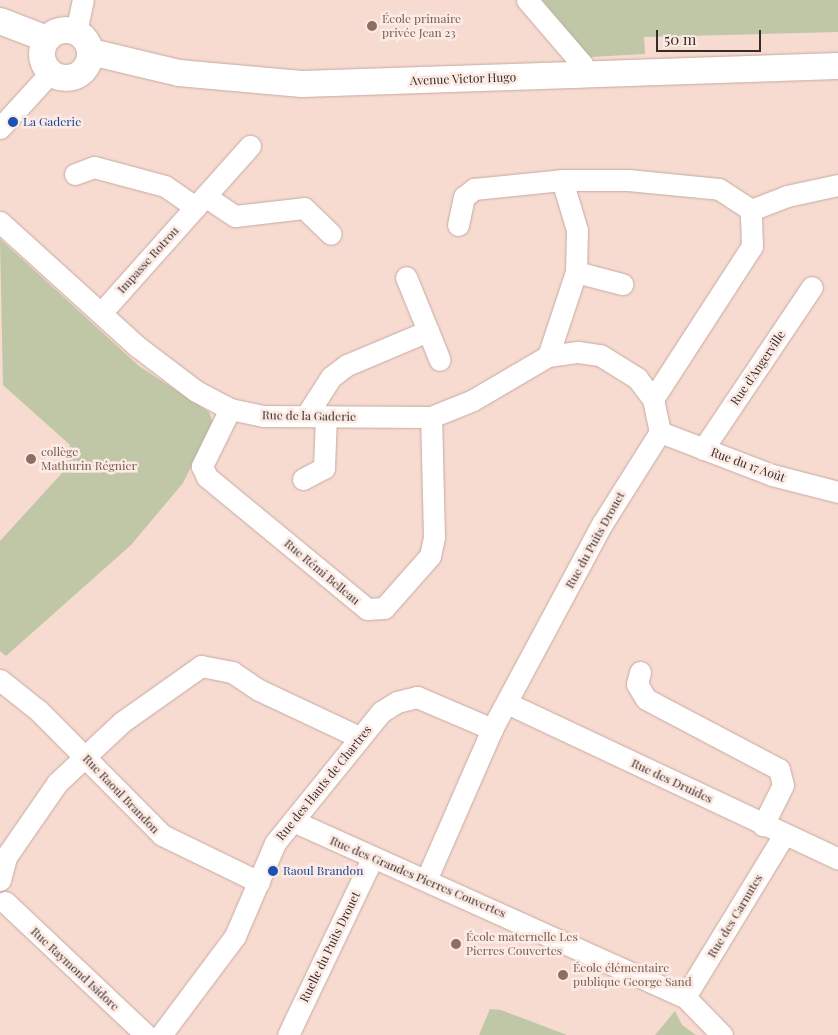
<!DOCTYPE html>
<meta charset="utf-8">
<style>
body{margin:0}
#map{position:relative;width:838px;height:1035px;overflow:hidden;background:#f7dad0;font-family:"Playfair Display",serif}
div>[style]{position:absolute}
.green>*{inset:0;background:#bfc7a6}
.roads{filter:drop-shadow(0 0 1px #c5aaa0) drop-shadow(0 0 1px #c5aaa0)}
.minor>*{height:21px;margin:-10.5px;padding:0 10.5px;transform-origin:10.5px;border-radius:10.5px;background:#fff}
.major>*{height:26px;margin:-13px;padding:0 13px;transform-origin:13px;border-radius:13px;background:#fff}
.major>.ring{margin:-13px;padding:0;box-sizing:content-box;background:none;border:26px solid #fff;border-radius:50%}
.dots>*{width:14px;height:14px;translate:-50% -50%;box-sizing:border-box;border:2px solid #fceae4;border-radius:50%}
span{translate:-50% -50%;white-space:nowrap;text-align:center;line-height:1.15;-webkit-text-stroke:5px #fceae4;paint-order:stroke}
.education-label{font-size:12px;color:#785e54}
.left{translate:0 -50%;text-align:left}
.street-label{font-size:12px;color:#362b27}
.transit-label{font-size:12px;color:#164399}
.scale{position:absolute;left:656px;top:30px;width:105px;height:22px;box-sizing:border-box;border:2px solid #362b27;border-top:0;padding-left:6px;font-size:15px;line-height:18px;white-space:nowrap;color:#362b27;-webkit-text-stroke:4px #fceae4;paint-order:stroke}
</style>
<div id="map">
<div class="green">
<i style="clip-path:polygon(542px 0,838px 0,838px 32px,644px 37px,645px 54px,590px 57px)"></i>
<i style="clip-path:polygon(0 239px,139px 366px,209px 412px,213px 423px,183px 483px,131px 545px,6px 656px,0 651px,0 541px,62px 473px,58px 470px,70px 445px,3px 385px)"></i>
<i style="clip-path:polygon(490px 1009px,501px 1010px,567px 1035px,479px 1035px)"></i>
<i style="clip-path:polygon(675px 1011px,682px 1025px,696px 1035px,655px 1035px)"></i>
</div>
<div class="roads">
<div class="minor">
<i style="left:527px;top:0;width:84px;rotate:49.3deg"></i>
<i style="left:582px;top:64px;width:11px;rotate:85deg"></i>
<i style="left:76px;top:32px;width:33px;rotate:-78deg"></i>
<i style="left:0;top:128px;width:76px;rotate:-47.7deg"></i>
<i style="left:75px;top:174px;width:20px;rotate:-20deg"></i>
<i style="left:94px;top:167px;width:73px;rotate:15deg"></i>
<i style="left:165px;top:186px;width:37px;rotate:35deg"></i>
<i style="left:205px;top:196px;width:36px;rotate:34deg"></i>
<i style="left:235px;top:216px;width:69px;rotate:-6.6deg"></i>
<i style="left:304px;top:208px;width:37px;rotate:44deg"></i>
<i style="left:0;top:222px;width:186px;rotate:42.2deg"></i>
<i style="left:138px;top:347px;width:73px;rotate:37.2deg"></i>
<i style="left:196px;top:391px;width:38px;rotate:28deg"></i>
<i style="left:230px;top:409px;width:34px;rotate:12deg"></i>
<i style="left:263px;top:416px;width:168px;rotate:0.3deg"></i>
<i style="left:431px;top:417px;width:45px;rotate:-22deg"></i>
<i style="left:473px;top:400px;width:87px;rotate:-30.4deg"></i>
<i style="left:548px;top:356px;width:30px;rotate:-8deg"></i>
<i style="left:578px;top:352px;width:22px;rotate:8deg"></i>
<i style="left:600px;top:355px;width:44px;rotate:31.9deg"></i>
<i style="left:637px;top:378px;width:26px;rotate:53deg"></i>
<i style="left:458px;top:225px;width:29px;rotate:-78deg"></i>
<i style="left:464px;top:197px;width:13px;rotate:-39deg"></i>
<i style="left:474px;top:189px;width:88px;rotate:-5.8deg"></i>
<i style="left:562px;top:180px;width:66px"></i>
<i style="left:628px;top:180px;width:91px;rotate:5.6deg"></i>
<i style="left:719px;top:189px;width:38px;rotate:33deg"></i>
<i style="left:751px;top:210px;width:39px;rotate:-21deg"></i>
<i style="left:787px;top:196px;width:52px;rotate:-12.2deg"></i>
<i style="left:576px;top:272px;width:48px;rotate:14.6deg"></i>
<i style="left:101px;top:313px;width:224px;rotate:-48.3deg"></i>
<i style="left:428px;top:331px;width:31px;rotate:68deg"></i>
<i style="left:548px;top:356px;width:89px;rotate:-71.6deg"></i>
<i style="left:576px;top:272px;width:42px;rotate:-88.6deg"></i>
<i style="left:577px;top:230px;width:52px;rotate:-106.7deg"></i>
<i style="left:230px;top:409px;width:64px;rotate:116.2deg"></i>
<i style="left:202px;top:466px;width:12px;rotate:66deg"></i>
<i style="left:207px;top:477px;width:207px;rotate:39.5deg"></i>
<i style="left:367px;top:609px;width:17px;rotate:-3deg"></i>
<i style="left:384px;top:608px;width:69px;rotate:-48.5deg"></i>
<i style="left:430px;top:556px;width:19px;rotate:-78deg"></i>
<i style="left:434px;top:537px;width:120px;rotate:-91.4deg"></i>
<i style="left:306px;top:416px;width:46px;rotate:-57.3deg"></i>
<i style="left:331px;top:377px;width:20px;rotate:-37deg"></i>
<i style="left:347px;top:365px;width:88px;rotate:-22.8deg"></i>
<i style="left:428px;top:331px;width:58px;rotate:-112.2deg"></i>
<i style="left:660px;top:432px;width:120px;rotate:21deg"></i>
<i style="left:772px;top:475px;width:68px;rotate:14.4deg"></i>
<i style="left:703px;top:449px;width:195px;rotate:-56.1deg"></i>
<i style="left:303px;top:479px;width:24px;rotate:-28deg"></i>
<i style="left:324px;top:468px;width:52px;rotate:-87.8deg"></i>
<i style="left:640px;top:672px;width:12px;rotate:104deg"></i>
<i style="left:637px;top:684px;width:17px;rotate:59deg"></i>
<i style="left:646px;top:699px;width:150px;rotate:27.8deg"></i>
<i style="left:779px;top:769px;width:16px;rotate:76deg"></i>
<i style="left:783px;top:785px;width:45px;rotate:116.6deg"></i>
<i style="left:0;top:680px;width:50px;rotate:38.5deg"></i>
<i style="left:39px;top:711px;width:175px;rotate:45.2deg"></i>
<i style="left:162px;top:835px;width:108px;rotate:25.9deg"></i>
<i style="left:507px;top:703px;width:366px;rotate:25.2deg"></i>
<i style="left:293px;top:821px;width:430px;rotate:24.2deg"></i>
<i style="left:685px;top:997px;width:53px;rotate:45.8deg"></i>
<i style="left:427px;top:878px;width:163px;rotate:-66.4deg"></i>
<i style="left:492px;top:729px;width:233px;rotate:-61.8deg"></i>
<i style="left:602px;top:524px;width:109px;rotate:-57.8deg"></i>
<i style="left:660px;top:432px;width:34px;rotate:-102deg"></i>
<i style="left:653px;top:399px;width:182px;rotate:-57.1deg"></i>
<i style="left:752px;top:246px;width:36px;rotate:-92deg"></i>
<i style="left:0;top:880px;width:24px;rotate:-75deg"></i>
<i style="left:6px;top:857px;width:90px;rotate:-55.4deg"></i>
<i style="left:57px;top:783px;width:89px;rotate:-43.2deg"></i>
<i style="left:122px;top:722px;width:97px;rotate:-35.3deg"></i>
<i style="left:201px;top:666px;width:32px;rotate:11deg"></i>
<i style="left:232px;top:672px;width:32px;rotate:34deg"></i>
<i style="left:259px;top:690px;width:110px;rotate:25.2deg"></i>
<i style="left:5px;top:902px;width:194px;rotate:43.3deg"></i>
<i style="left:685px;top:997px;width:190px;rotate:-58.6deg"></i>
<i style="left:161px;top:1035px;width:124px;rotate:-53.2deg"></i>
<i style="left:235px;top:936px;width:101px;rotate:-66.7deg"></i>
<i style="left:275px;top:843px;width:169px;rotate:-51deg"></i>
<i style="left:381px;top:712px;width:19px;rotate:-32deg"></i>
<i style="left:397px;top:702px;width:21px;rotate:-14deg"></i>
<i style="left:417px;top:697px;width:82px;rotate:23.1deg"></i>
<i style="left:288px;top:1035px;width:195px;rotate:-64.5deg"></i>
</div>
<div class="major">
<i style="left:0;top:21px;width:50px;rotate:21deg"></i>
<i class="ring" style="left:42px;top:30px;width:22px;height:22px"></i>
<i style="left:91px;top:52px;width:90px;rotate:13.4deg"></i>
<i style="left:179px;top:73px;width:123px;rotate:5.1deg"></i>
<i style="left:302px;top:84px;width:536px;rotate:-1.92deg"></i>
</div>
</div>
<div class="dots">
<i style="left:372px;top:26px;background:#8d6e63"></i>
<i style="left:13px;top:122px;background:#1a4fb4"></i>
<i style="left:31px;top:459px;background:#8d6e63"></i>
<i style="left:273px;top:871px;background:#1a4fb4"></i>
<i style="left:456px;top:944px;background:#8d6e63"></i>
<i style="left:563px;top:975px;background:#8d6e63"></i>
</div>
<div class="education-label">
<span class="left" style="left:382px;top:26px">École primaire<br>privée Jean 23</span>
<span class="left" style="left:41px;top:459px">collège<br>Mathurin Régnier</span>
<span class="left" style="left:466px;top:944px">École maternelle Les<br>Pierres Couvertes</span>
<span class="left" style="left:573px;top:975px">École élémentaire<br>publique George Sand</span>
</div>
<div class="street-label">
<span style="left:463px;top:79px;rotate:-2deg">Avenue Victor Hugo</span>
<span style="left:148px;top:260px;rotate:-48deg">Impasse Rotrou</span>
<span style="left:758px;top:368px;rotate:-56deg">Rue d'Angerville</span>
<span style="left:309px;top:416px;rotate:1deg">Rue de la Gaderie</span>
<span style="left:748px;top:465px;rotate:20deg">Rue du 17 Août</span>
<span style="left:595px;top:540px;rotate:-61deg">Rue du Puits Drouet</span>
<span style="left:322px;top:572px;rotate:40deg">Rue Rémi Belleau</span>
<span style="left:672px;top:781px;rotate:25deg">Rue des Druides</span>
<span style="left:324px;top:783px;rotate:-51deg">Rue des Hauts de Chartres</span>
<span style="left:121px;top:794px;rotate:46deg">Rue Raoul Brandon</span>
<span style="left:418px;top:877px;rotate:23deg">Rue des Grandes Pierres Couvertes</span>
<span style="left:735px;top:916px;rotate:-59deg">Rue des Carnutes</span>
<span style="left:330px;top:947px;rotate:-64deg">Ruelle du Puits Drouet</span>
<span style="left:75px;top:969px;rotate:43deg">Rue Raymond Isidore</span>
</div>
<div class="transit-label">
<span class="left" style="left:23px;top:122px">La Gaderie</span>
<span class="left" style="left:283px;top:871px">Raoul Brandon</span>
</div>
<div class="scale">50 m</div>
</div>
